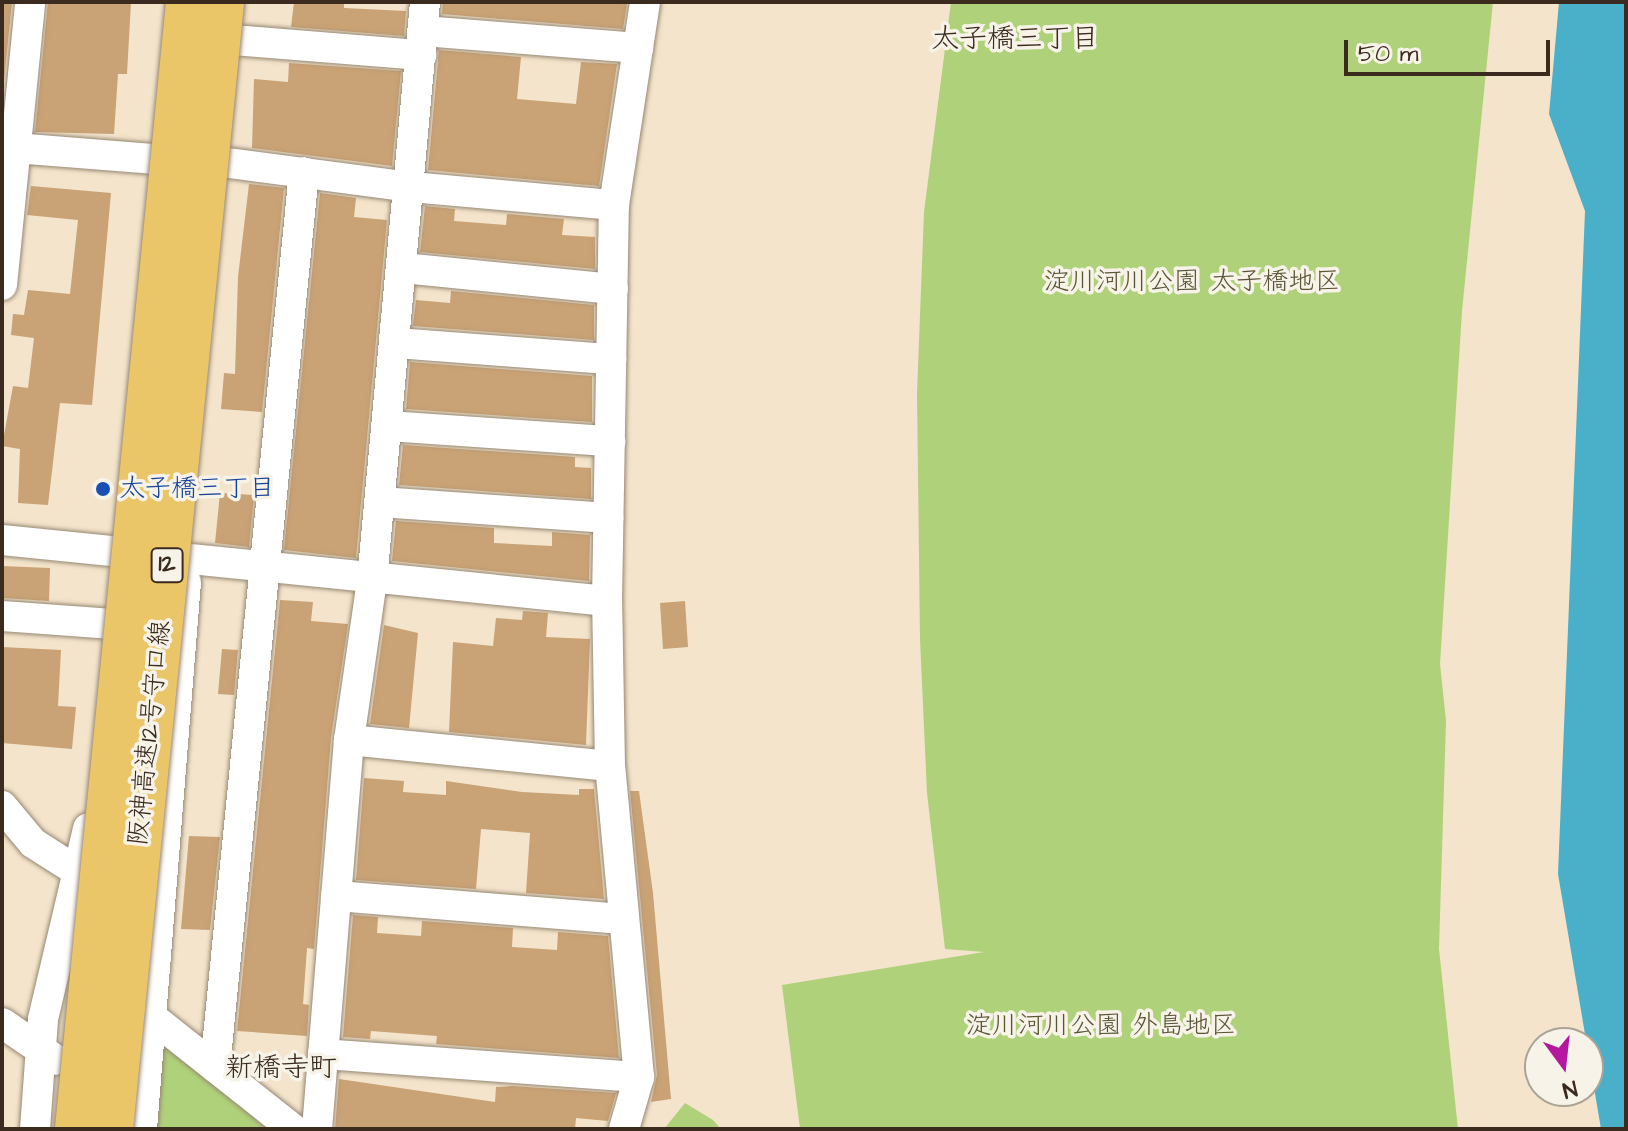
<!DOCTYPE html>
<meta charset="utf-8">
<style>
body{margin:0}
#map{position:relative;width:1628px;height:1131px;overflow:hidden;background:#f3e4cb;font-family:"Architects Daughter","Klee One",sans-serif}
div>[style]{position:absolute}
.green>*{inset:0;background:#afd17a}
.water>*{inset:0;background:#4ab0c9}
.building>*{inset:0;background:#c9a275}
.roads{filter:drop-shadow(0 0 2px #978774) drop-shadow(0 0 2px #978774)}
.street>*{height:30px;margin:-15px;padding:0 15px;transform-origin:15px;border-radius:15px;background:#fff}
.bridges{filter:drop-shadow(0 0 2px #978774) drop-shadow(0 0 2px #978774)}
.highway-bridge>*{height:44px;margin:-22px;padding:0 22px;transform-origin:22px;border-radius:22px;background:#ebc669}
.dots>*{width:22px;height:22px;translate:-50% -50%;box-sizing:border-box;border:4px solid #f7f3e8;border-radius:50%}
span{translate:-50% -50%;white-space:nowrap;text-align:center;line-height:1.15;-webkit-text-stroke:7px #f7f3e8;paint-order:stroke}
.shield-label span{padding:2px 6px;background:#f7f3e8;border:2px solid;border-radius:6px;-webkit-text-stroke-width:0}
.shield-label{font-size:24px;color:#3b2a1e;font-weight:700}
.park-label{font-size:26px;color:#585435}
.transit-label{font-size:26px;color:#164399}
.left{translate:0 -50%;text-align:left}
.street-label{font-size:26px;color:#3b2a1e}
.neighbourhood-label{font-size:28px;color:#3b2a1e}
.frame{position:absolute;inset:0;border:4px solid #3b2a1e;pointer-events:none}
.north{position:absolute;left:1524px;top:1027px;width:80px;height:80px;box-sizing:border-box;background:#f7f3e8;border:2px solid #aca397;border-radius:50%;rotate:165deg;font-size:22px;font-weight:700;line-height:32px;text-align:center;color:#3b2a1e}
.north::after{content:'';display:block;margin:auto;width:28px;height:36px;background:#b5179e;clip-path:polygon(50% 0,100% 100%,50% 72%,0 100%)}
.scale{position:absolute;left:1344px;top:40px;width:206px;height:36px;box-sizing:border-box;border:4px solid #3b2a1e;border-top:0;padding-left:10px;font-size:24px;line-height:28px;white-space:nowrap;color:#3b2a1e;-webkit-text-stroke:6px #f7f3e8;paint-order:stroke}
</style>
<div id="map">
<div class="green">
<i style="clip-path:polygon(951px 2px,1493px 2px,1462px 311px,1440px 664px,1446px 721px,1439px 949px,1458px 1129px,800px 1129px,782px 985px,984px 952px,945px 949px,927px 793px,920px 639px,917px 393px,924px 212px)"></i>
<i style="clip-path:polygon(161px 1038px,267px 1129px,156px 1129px)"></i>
<i style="clip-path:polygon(685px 1103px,713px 1120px,721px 1129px,664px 1129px)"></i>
</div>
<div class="water">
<i style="clip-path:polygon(1559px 2px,1626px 2px,1626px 1129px,1601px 1129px,1558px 874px,1585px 211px,1549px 114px)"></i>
</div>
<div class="building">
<i style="clip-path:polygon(2px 2px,12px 2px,3px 90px,2px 90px)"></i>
<i style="clip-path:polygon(48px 2px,131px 2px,127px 74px,118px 74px,114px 134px,35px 132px)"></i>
<i style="clip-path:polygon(294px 2px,344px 2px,344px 8px,406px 11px,404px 36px,291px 27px)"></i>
<i style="clip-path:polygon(443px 2px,616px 2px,627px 3px,623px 29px,442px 14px)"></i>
<i style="clip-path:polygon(439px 50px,521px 57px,517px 99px,576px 104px,581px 62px,617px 64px,599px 186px,428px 170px)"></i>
<i style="clip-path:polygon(289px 63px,401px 71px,392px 166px,252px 148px,254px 79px,288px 82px)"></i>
<i style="clip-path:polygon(249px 184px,284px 188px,262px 412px,221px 409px,224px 373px,235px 374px,238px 277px)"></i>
<i style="clip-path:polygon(31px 186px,111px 193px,92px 405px,60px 403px,48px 505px,18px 503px,20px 449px,2px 446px,13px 386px,28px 388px,34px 338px,11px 335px,13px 314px,24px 315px,28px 290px,70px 294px,78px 220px,27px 215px)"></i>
<i style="clip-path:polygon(320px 193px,356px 198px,354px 217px,387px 220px,356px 558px,284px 550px)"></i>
<i style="clip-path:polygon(425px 206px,455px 209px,454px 221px,506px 225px,507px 214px,564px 219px,562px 235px,595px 237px,595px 269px,420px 252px)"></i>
<i style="clip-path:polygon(451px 291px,594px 305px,594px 340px,413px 326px,416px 300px,450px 303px)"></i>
<i style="clip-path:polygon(410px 362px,592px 376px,592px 422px,406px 409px)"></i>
<i style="clip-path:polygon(403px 445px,575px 457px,575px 467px,591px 468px,591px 499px,399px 485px)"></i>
<i style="clip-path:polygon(220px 493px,254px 495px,249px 547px,215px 543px)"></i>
<i style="clip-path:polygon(396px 521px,494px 528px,494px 543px,552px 546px,552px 532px,590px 535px,589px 581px,392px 561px)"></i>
<i style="clip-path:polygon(2px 566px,50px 568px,49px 601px,2px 598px)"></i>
<i style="clip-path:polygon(280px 600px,313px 602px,311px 621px,348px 624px,331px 738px,314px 949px,307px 948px,303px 1004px,309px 1005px,307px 1036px,237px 1031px)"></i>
<i style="clip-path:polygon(685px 601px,688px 647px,663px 649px,660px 603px)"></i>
<i style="clip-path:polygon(523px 611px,548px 613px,546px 637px,590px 639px,586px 745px,449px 732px,453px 642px,493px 646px,496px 618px,522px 620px)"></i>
<i style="clip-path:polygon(384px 625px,418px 633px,409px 728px,370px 724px)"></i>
<i style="clip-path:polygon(2px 647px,61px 650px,58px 706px,76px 707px,72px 749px,2px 743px)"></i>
<i style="clip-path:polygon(222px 649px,238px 650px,234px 695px,218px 694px)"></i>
<i style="clip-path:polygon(364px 778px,404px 781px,403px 792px,446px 795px,446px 781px,522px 792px,579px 795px,579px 789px,594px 789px,604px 899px,526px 893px,530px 833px,481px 829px,476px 889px,356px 880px)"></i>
<i style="clip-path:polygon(630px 791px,639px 791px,653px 893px,671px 1099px,651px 1102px,657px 1075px)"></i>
<i style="clip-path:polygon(189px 836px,220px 837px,210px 930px,181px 929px)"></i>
<i style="clip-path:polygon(353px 915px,378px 917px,377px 933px,421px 936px,422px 921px,513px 928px,512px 947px,557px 950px,558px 932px,608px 936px,619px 1058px,436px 1044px,437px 1036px,371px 1031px,370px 1039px,343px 1037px)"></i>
<i style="clip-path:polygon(339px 1079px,495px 1102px,496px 1087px,512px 1086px,616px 1093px,608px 1121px,576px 1118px,575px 1129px,335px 1129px)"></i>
</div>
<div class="roads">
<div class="street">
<i style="left:423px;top:31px;width:216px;rotate:4.5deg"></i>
<i style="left:233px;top:40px;width:189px;rotate:4.6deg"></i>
<i style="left:2px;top:147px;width:151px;rotate:4.5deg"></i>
<i style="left:153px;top:159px;width:38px;rotate:15deg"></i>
<i style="left:221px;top:162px;width:192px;rotate:7.5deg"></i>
<i style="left:411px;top:187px;width:204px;rotate:5.1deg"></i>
<i style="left:403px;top:268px;width:211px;rotate:5.7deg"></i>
<i style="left:2px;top:285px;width:284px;rotate:-84.3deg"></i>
<i style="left:396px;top:343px;width:216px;rotate:4.3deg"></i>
<i style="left:388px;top:426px;width:223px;rotate:3.9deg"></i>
<i style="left:380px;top:502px;width:229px;rotate:4deg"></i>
<i style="left:2px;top:540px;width:608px;rotate:5.76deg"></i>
<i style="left:2px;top:616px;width:111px;rotate:4.1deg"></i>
<i style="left:349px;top:740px;width:262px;rotate:5.7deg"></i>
<i style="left:2px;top:806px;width:48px;rotate:50deg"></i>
<i style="left:33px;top:843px;width:56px;rotate:32.6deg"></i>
<i style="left:336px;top:896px;width:288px;rotate:4.6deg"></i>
<i style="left:153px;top:1018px;width:179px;rotate:38.4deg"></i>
<i style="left:2px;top:1023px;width:65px;rotate:34.4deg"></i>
<i style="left:323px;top:1054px;width:317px;rotate:4.2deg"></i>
<i style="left:215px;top:1067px;width:899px;rotate:-84.32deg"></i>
<i style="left:35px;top:1129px;width:110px;rotate:-85.8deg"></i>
<i style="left:43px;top:1019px;width:196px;rotate:-76.7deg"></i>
<i style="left:142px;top:1129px;width:549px;rotate:-85.4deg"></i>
<i style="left:317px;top:1129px;width:390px;rotate:-85.3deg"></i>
<i style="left:349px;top:740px;width:161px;rotate:-81.8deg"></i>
<i style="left:372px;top:581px;width:581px;rotate:-84.77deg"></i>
<i style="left:624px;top:1129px;width:54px;rotate:-73.9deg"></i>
<i style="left:639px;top:1077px;width:312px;rotate:-95.3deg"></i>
<i style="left:610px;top:766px;width:165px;rotate:-91deg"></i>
<i style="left:607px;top:601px;width:396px;rotate:-89deg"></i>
<i style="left:614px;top:205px;width:205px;rotate:-81.3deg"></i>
</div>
</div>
<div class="bridges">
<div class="highway-bridge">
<i style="left:77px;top:1129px;width:1132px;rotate:-84.37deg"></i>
<i style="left:111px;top:1129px;width:1132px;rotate:-84.37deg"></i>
</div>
</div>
<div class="dots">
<i style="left:103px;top:489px;background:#1a4fb4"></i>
</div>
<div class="shield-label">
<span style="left:167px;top:565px">12</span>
</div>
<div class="park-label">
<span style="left:1192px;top:282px">淀川河川公園 太子橋地区</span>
<span style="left:1101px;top:1026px">淀川河川公園 外島地区</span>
</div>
<div class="transit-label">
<span class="left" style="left:119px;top:489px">太子橋三丁目</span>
</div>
<div class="street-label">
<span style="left:150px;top:733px;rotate:-84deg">阪神高速12号守口線</span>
</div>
<div class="neighbourhood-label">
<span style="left:1015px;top:39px">太子橋三丁目</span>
<span style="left:281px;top:1068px">新橋寺町</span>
</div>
<div class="frame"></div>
<div class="north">N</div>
<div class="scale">50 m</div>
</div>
